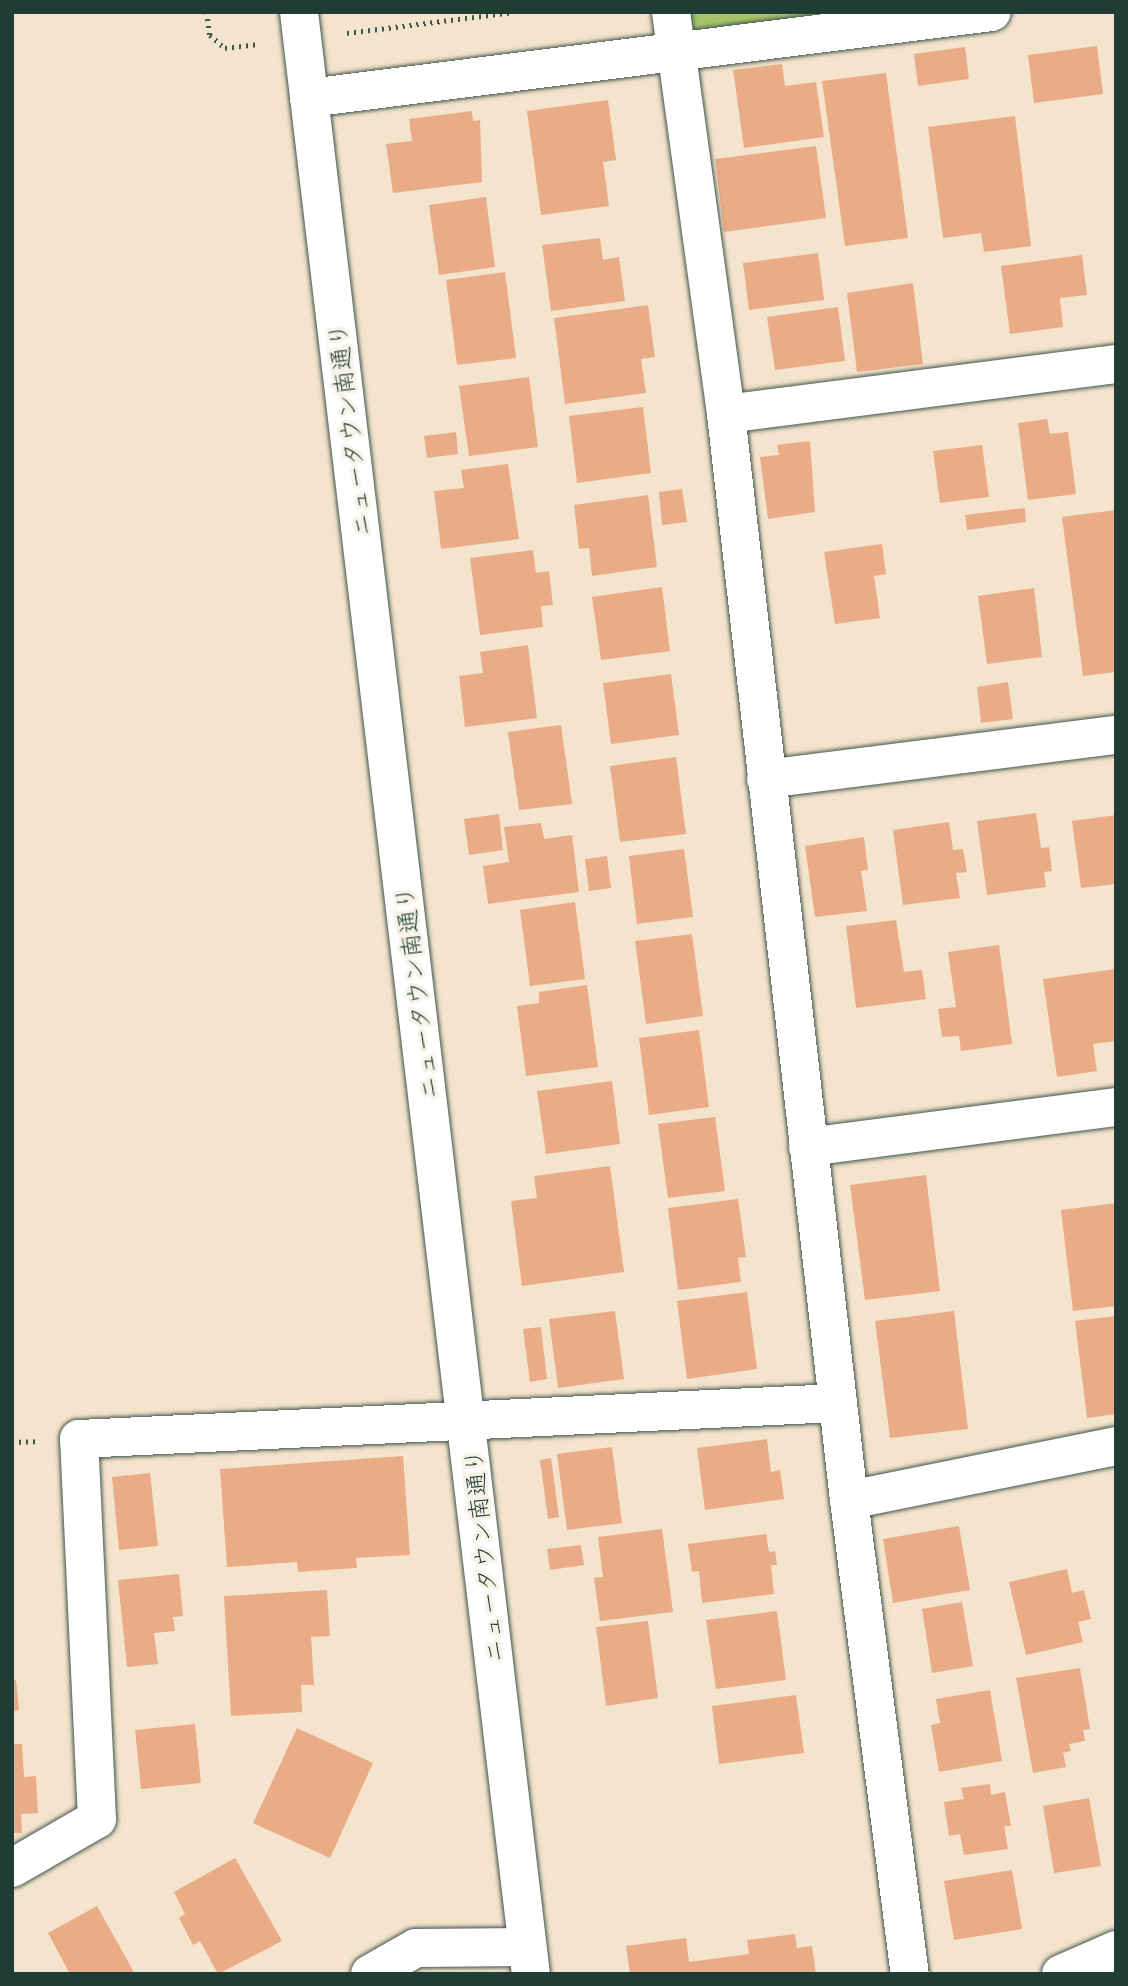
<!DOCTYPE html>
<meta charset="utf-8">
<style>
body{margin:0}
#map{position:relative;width:1128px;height:1986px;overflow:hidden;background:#f5e4cd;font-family:"Playpen Sans","Klee One",sans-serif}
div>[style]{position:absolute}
.green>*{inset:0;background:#a7c36a}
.building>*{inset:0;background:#e9ac87}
.path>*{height:4.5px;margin-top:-2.25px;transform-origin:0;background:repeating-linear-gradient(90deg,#3f564b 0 2px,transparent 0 7px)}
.roads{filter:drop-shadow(0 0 2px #3f564b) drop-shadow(0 0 2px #3f564b)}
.street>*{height:38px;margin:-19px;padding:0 19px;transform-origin:19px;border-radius:19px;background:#fff}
.secondary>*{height:38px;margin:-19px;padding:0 19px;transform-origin:19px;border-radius:19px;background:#fff}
span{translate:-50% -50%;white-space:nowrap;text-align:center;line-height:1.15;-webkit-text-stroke:7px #f7f3e8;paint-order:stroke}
.street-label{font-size:24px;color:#1f3d34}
.frame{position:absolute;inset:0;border:14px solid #1f3d34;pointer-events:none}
</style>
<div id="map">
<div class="green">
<i style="clip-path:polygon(687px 12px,894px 12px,690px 34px)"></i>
</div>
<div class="building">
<i style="clip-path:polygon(1097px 46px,1103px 94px,1034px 103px,1028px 55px)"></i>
<i style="clip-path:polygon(965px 47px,969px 79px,918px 86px,914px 54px)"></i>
<i style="clip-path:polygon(782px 64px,785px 86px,816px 82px,824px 137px,744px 148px,733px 70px)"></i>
<i style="clip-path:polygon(886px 73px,908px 238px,845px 246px,822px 81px)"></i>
<i style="clip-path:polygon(608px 100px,616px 160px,603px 162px,609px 206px,541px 215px,527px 111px)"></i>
<i style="clip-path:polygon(472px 111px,473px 121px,480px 120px,482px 182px,393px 193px,386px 144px,412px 141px,409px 119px)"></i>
<i style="clip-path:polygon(1015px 116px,1031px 246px,984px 252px,981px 233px,943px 238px,928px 127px)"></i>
<i style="clip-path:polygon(816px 146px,826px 218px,724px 232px,715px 159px)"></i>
<i style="clip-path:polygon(486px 197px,495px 267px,439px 275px,429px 205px)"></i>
<i style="clip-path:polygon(600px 238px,603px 260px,619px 257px,625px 301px,551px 311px,542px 245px)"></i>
<i style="clip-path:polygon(818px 253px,824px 300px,749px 310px,743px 263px)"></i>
<i style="clip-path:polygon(1082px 255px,1087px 295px,1060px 298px,1063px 327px,1010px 334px,1001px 266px)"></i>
<i style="clip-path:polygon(505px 272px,516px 358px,457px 365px,446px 280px)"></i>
<i style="clip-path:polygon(913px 283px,923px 364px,857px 372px,847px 293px)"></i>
<i style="clip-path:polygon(648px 305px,655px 357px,641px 359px,646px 393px,565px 404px,554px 318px)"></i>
<i style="clip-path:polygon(838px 307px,845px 361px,775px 370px,767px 317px)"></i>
<i style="clip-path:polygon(529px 377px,538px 447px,469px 456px,459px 386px)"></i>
<i style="clip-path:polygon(643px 407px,651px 473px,577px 483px,569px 416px)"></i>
<i style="clip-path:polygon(1047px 419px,1050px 434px,1068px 432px,1076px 494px,1028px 500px,1018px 423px)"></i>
<i style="clip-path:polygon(456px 432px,458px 454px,427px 458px,424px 436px)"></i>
<i style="clip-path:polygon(810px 441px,815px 512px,768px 519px,760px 457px,779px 455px,777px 445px)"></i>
<i style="clip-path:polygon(982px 445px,989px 497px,940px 503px,933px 451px)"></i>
<i style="clip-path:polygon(508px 464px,519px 539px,441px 549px,434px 491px,464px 488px,461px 470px)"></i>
<i style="clip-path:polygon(682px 489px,687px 522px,662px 525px,659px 492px)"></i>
<i style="clip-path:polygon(648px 495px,657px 567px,592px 576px,589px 548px,579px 549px,574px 505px)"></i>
<i style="clip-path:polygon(1025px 508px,1026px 522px,967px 530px,965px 515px)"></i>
<i style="clip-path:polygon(1116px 510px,1116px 672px,1083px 676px,1062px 517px)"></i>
<i style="clip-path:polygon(882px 544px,886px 574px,874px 576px,880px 618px,835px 624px,824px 552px)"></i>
<i style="clip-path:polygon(533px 550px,536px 573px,549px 571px,553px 605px,541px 606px,543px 627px,480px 635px,470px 558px)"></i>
<i style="clip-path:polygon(662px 587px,670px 651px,601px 660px,592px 597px)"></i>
<i style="clip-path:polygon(1034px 588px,1042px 657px,987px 664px,978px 596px)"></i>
<i style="clip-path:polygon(528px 645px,537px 718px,465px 727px,459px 676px,483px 673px,480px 652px)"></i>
<i style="clip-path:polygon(671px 674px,679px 735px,611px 744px,603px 683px)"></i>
<i style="clip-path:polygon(1008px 682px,1013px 719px,981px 723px,977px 687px)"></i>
<i style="clip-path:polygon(561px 725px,572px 804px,519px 810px,508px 732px)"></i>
<i style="clip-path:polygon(676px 757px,686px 834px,620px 842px,610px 766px)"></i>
<i style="clip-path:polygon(1036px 813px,1041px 848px,1049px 847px,1052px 871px,1044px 872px,1046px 887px,987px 895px,977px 821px)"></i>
<i style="clip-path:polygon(499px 814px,503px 850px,469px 855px,464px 819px)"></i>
<i style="clip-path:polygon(1116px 815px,1116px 884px,1081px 888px,1072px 821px)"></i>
<i style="clip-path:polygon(949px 822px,953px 850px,963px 849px,967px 872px,956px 873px,960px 898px,903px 905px,893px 830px)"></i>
<i style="clip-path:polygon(541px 823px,544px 839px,572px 835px,579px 892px,488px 904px,483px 866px,509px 862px,504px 827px)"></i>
<i style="clip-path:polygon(864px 837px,868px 870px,861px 871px,867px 911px,815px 917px,805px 846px)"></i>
<i style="clip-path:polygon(684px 849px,693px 917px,637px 924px,629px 856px)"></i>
<i style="clip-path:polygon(607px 856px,611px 888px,589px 891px,585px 859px)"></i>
<i style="clip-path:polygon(575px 902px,585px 979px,530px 986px,520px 910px)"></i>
<i style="clip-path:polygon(896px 920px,904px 972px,922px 970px,926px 999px,856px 1008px,846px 926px)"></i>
<i style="clip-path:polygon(692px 934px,703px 1016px,646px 1024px,635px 941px)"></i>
<i style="clip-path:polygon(999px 945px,1012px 1044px,961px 1051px,959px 1036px,942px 1037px,938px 1009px,956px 1007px,948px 952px)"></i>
<i style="clip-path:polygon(1116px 969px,1116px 1041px,1093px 1044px,1097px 1071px,1057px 1077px,1043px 979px)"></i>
<i style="clip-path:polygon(587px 985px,598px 1067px,526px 1076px,517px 1006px,539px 1003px,539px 992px)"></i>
<i style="clip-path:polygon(699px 1030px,709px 1107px,649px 1115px,639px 1038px)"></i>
<i style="clip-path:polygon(612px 1081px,620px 1144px,546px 1154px,537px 1091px)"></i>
<i style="clip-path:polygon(715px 1117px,725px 1191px,668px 1198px,658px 1124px)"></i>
<i style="clip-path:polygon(610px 1166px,624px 1272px,522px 1286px,511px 1201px,537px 1198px,534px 1176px)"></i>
<i style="clip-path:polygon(926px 1175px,940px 1291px,865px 1300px,850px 1185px)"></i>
<i style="clip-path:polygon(738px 1199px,746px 1257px,738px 1258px,741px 1282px,678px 1290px,668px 1208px)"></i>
<i style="clip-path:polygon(1116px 1203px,1116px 1306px,1073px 1311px,1061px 1210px)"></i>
<i style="clip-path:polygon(747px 1292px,757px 1369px,687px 1379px,677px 1301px)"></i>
<i style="clip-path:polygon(615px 1311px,624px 1379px,558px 1388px,549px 1319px)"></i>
<i style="clip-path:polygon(954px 1311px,968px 1429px,890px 1438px,875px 1321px)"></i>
<i style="clip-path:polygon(1116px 1316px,1116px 1414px,1087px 1418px,1075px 1321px)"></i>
<i style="clip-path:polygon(541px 1327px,547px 1379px,530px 1382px,523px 1329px)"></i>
<i style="clip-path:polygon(767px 1439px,771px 1472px,780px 1470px,784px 1499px,705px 1510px,697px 1448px)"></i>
<i style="clip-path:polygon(612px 1447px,622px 1523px,567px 1530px,557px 1454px)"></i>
<i style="clip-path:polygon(403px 1456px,410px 1555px,356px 1558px,357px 1568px,298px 1572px,297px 1562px,227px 1567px,220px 1469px)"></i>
<i style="clip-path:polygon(551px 1458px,559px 1517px,548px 1519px,540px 1460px)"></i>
<i style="clip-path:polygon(150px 1473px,158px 1546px,119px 1550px,112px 1477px)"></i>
<i style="clip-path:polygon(959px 1526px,970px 1590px,893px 1603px,883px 1539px)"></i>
<i style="clip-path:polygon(662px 1529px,673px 1612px,600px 1621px,594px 1578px,603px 1577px,598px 1537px)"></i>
<i style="clip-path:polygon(766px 1534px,769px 1552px,775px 1551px,777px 1565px,771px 1565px,774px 1594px,702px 1603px,699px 1571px,692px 1572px,688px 1544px)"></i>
<i style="clip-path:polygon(581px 1545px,584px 1565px,550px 1570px,547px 1549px)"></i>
<i style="clip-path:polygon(1067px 1569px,1072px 1593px,1084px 1590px,1091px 1619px,1078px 1622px,1083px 1642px,1026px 1655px,1009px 1582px)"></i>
<i style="clip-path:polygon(179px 1574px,183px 1616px,173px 1617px,175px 1631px,154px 1633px,158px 1664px,127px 1667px,118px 1580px)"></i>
<i style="clip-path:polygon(327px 1590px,330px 1636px,311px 1637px,314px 1685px,301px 1685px,302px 1712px,231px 1716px,224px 1596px)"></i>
<i style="clip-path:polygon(962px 1602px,973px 1666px,932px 1673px,922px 1609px)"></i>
<i style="clip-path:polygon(777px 1611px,786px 1680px,716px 1689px,706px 1620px)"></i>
<i style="clip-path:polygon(648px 1621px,658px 1698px,606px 1706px,596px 1627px)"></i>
<i style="clip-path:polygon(1080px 1668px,1090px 1729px,1083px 1730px,1085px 1741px,1069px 1744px,1071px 1751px,1063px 1753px,1066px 1767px,1033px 1773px,1016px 1678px)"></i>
<i style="clip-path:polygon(12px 1680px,16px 1680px,19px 1710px,12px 1711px)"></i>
<i style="clip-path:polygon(990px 1690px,1002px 1761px,939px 1772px,931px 1725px,940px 1723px,936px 1699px)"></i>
<i style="clip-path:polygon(796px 1695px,804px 1753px,719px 1764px,712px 1706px)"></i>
<i style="clip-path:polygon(195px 1724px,201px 1783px,141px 1789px,135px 1730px)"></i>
<i style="clip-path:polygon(297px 1728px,373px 1763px,330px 1858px,253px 1823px)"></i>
<i style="clip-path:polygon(12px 1744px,22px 1744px,24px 1777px,36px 1776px,38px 1813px,21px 1814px,22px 1833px,12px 1833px)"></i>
<i style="clip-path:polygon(990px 1784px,991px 1795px,1005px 1792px,1011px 1826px,1004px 1826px,1008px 1849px,964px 1855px,960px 1834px,949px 1836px,944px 1802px,964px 1799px,961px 1788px)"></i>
<i style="clip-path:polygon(1089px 1798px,1101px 1866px,1054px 1873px,1043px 1806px)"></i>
<i style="clip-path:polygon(235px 1858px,282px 1941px,218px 1974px,200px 1941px,193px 1945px,179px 1918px,185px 1914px,174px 1892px)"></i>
<i style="clip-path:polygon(1012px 1870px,1022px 1929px,954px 1940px,944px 1881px)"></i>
<i style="clip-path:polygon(97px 1906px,135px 1974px,70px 1974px,48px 1933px)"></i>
<i style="clip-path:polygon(795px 1934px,797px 1948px,812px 1946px,816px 1974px,630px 1974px,626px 1946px,686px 1938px,689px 1962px,749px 1954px,747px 1940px)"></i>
</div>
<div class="path">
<i style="left:207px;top:12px;width:23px;rotate:83deg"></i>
<i style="left:210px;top:35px;width:20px;rotate:41deg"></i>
<i style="left:225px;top:48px;width:33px;rotate:-7deg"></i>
<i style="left:347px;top:33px;width:168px;rotate:-7.2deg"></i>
<i style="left:12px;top:1442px;width:24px;rotate:-2deg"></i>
</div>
<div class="roads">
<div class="street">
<i style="left:671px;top:12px;width:406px;rotate:82.2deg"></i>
<i style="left:726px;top:414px;width:1093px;rotate:83.54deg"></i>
<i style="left:849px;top:1500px;width:478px;rotate:82.7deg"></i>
<i style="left:309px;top:98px;width:688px;rotate:-7.18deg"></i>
<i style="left:726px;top:414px;width:393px;rotate:-7.3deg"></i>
<i style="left:766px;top:779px;width:353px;rotate:-7.2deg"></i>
<i style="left:808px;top:1147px;width:311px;rotate:-7.4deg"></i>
<i style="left:849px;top:1500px;width:272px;rotate:-11.4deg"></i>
<i style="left:12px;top:1868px;width:98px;rotate:-30deg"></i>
<i style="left:97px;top:1819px;width:380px;rotate:-92.7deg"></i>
<i style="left:79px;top:1439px;width:760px;rotate:-2.72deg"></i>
<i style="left:1061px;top:1974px;width:60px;rotate:-23.6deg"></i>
</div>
<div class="secondary">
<i style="left:299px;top:12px;width:1976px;rotate:83.26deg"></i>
<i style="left:370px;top:1974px;width:53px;rotate:-29.5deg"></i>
<i style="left:416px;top:1948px;width:111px;rotate:-0.5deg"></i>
</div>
</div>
<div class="street-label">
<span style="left:349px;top:430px;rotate:-97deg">ニュータウン南通り</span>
<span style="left:416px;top:993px;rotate:-97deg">ニュータウン南通り</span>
<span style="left:483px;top:1556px;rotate:-96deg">ニュータウン南通り</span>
</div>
<div class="frame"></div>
</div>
